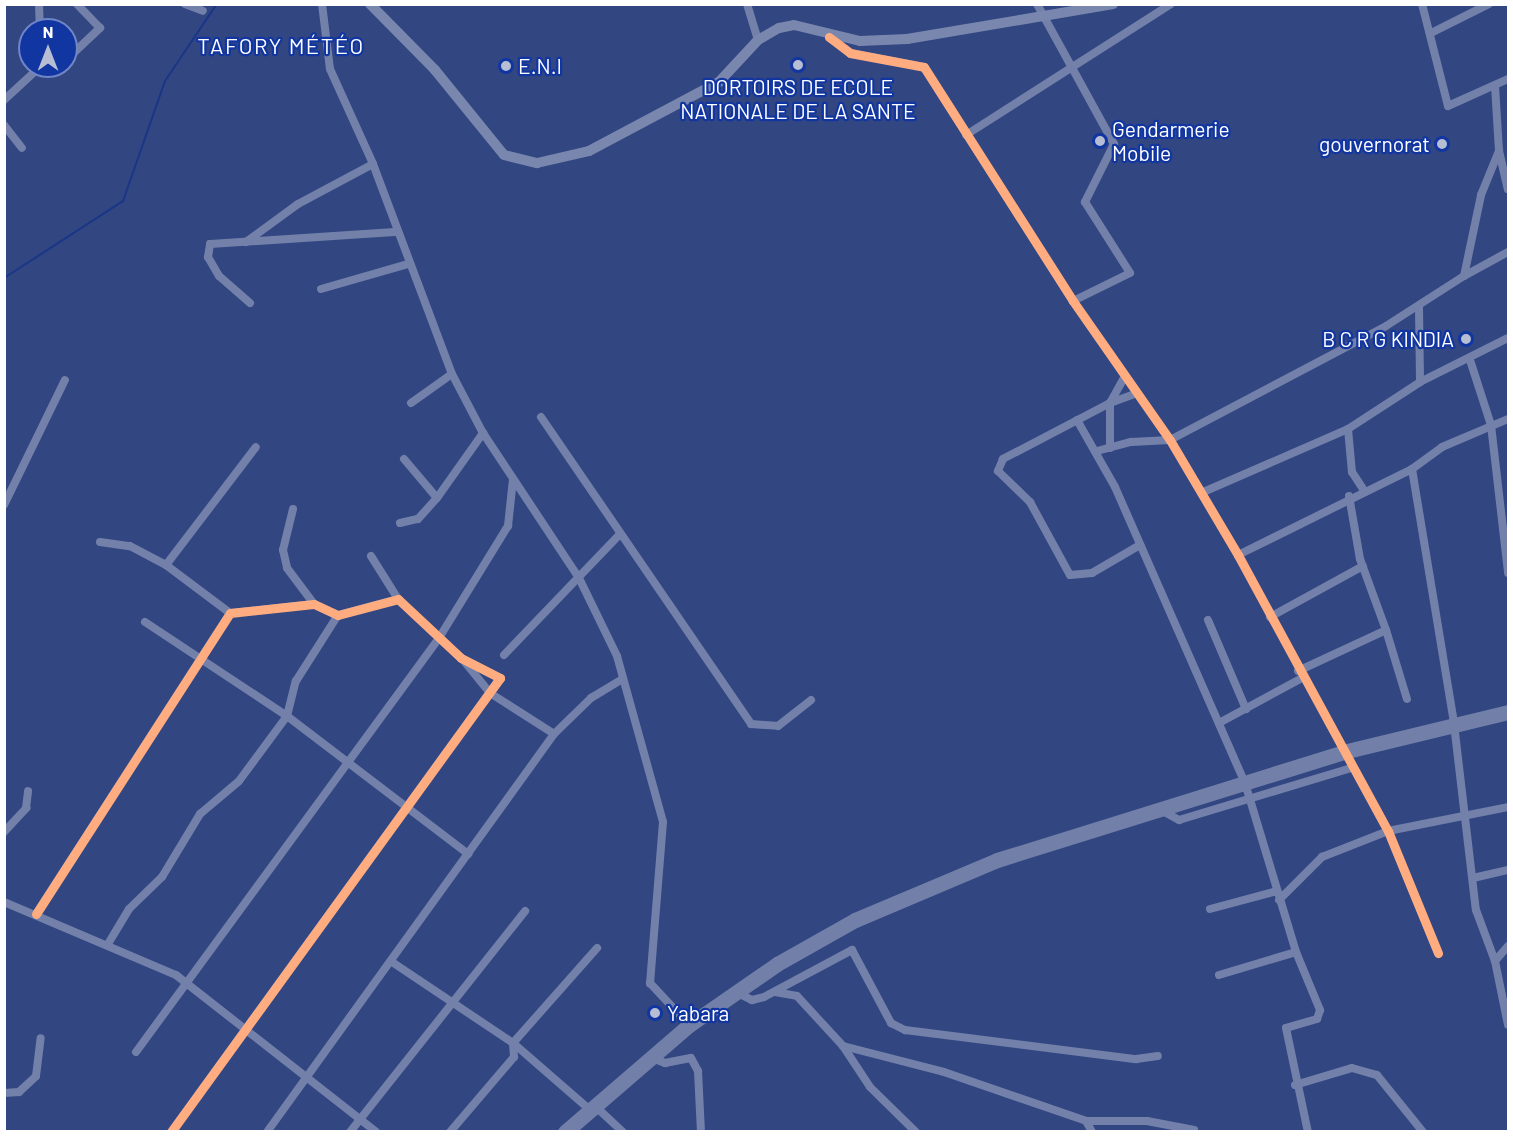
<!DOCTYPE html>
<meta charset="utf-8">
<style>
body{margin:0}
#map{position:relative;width:1513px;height:1136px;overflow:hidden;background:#324681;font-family:Barlow,sans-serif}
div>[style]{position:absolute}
.stream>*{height:2px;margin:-1px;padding:0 1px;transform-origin:1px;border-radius:1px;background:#1a3687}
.street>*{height:8px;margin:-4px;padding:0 4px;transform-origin:4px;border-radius:4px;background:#7381aa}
.secondary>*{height:10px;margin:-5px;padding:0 5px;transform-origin:5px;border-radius:5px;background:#7987ae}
.highway>*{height:15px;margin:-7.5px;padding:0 7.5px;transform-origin:7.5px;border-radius:7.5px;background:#7280a9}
.cycleway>*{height:9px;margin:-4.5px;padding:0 4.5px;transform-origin:4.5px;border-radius:4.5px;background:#ffac80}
.dots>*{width:16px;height:16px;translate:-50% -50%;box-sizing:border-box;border:3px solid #1136a2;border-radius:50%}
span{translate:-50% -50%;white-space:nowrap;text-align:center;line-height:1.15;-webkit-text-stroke:4.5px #1136a2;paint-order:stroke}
.poi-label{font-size:21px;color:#fff}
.left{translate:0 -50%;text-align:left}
.right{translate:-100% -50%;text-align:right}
.neighbourhood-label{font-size:22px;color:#fff;letter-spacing:1.5px}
.frame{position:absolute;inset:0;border:6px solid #fff;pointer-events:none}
.north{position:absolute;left:18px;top:18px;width:60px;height:60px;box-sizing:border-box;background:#1136a2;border:2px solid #7086c7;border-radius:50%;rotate:0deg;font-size:16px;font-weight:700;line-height:24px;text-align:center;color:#fff}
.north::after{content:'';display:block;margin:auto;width:21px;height:27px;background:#b7bed3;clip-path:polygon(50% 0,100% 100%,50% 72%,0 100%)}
</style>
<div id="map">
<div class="stream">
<i style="left:4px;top:278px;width:142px;rotate:-32.9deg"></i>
<i style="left:123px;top:201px;width:127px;rotate:-70.7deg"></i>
<i style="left:165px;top:81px;width:92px;rotate:-56.1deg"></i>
<i style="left:216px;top:5px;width:21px;rotate:-3deg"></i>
</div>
<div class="street">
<i style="left:39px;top:4px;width:26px;rotate:88deg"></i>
<i style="left:185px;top:4px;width:19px;rotate:21deg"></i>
<i style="left:322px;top:4px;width:65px;rotate:83deg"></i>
<i style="left:330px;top:69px;width:104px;rotate:65.6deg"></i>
<i style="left:373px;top:164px;width:224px;rotate:69.4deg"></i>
<i style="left:452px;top:374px;width:67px;rotate:62.3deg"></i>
<i style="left:483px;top:433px;width:174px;rotate:56.5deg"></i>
<i style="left:579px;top:578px;width:87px;rotate:64deg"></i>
<i style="left:617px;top:656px;width:172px;rotate:74.5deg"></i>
<i style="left:663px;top:822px;width:162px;rotate:94.6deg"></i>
<i style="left:650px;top:983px;width:57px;rotate:47.1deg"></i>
<i style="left:747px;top:4px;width:38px;rotate:73deg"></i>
<i style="left:1037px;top:4px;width:160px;rotate:61.2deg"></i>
<i style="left:1114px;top:144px;width:65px;rotate:116.6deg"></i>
<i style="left:1085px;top:202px;width:84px;rotate:57.6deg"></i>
<i style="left:1130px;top:273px;width:64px;rotate:153.8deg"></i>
<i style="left:1422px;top:4px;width:105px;rotate:75.7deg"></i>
<i style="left:1448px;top:106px;width:66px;rotate:-24.2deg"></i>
<i style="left:1431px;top:33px;width:65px;rotate:-26.6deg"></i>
<i style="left:829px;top:37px;width:26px;rotate:37deg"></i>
<i style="left:850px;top:53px;width:75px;rotate:10.7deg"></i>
<i style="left:924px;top:67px;width:277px;rotate:57.5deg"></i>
<i style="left:1073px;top:301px;width:169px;rotate:55.1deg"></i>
<i style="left:1170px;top:440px;width:134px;rotate:59.4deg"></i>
<i style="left:1238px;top:555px;width:314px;rotate:61.5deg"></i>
<i style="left:1388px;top:831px;width:132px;rotate:67.7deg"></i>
<i style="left:66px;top:60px;width:47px;rotate:-43.3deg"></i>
<i style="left:100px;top:28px;width:33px;rotate:-134deg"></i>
<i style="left:41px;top:68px;width:18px;rotate:-6deg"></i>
<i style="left:4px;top:100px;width:50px;rotate:-42.6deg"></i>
<i style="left:4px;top:125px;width:29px;rotate:52deg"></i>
<i style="left:966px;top:135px;width:243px;rotate:-32.6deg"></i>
<i style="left:1499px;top:151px;width:39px;rotate:77deg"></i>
<i style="left:246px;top:242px;width:64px;rotate:-36.2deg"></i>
<i style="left:298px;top:204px;width:85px;rotate:-28.1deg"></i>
<i style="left:1464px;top:276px;width:50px;rotate:-28.6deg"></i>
<i style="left:321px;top:289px;width:91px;rotate:-16deg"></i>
<i style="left:250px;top:303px;width:41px;rotate:-138.9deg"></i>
<i style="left:219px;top:276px;width:22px;rotate:-120deg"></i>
<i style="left:208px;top:257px;width:13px;rotate:-81deg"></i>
<i style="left:210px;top:244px;width:185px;rotate:-3.7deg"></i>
<i style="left:1419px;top:308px;width:74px;rotate:89.2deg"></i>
<i style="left:1420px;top:382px;width:98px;rotate:-26.6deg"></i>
<i style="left:1470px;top:360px;width:68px;rotate:72.1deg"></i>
<i style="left:1491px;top:425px;width:149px;rotate:83.4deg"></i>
<i style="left:1125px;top:376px;width:31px;rotate:119deg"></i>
<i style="left:1110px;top:403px;width:121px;rotate:152.4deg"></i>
<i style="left:1003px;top:459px;width:13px;rotate:113deg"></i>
<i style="left:998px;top:471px;width:45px;rotate:44.1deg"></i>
<i style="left:1030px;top:502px;width:83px;rotate:61.3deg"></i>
<i style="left:1070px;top:575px;width:22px;rotate:-5deg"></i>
<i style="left:1092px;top:573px;width:56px;rotate:-30.3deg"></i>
<i style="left:411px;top:403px;width:50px;rotate:-35.3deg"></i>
<i style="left:541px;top:417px;width:372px;rotate:55.6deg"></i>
<i style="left:751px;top:724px;width:27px;rotate:4deg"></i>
<i style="left:778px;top:726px;width:42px;rotate:-38.2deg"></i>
<i style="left:1077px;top:420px;width:77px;rotate:60.4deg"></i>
<i style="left:1115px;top:487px;width:323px;rotate:66.3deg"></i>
<i style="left:1245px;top:783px;width:177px;rotate:73.2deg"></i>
<i style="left:1296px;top:952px;width:63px;rotate:67.5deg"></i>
<i style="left:1320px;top:1010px;width:9px;rotate:108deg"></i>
<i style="left:1317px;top:1019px;width:32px;rotate:164deg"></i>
<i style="left:1286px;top:1028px;width:106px;rotate:78.1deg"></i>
<i style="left:1348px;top:429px;width:43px;rotate:84.7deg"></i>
<i style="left:1352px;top:472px;width:20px;rotate:57deg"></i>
<i style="left:1110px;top:448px;width:45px;rotate:-90deg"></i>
<i style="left:1110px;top:403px;width:29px;rotate:-20deg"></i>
<i style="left:1097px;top:451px;width:35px;rotate:-15deg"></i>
<i style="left:1131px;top:442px;width:39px;rotate:-3deg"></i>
<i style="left:1170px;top:440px;width:244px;rotate:-27.8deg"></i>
<i style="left:1386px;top:326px;width:93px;rotate:-32.7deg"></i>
<i style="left:1464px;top:276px;width:83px;rotate:-78.1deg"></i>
<i style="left:1481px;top:195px;width:48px;rotate:-67.8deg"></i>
<i style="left:1499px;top:151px;width:66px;rotate:-93.5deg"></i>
<i style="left:404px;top:459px;width:51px;rotate:49.8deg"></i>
<i style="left:1412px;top:469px;width:258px;rotate:80.6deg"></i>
<i style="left:1454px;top:724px;width:187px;rotate:83.3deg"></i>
<i style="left:1476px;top:910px;width:54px;rotate:69.6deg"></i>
<i style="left:1201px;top:493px;width:160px;rotate:-23.5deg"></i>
<i style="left:1348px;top:429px;width:86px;rotate:-33.1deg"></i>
<i style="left:4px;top:505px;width:139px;rotate:-64deg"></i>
<i style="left:293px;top:509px;width:42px;rotate:103.7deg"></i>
<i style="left:283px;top:550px;width:18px;rotate:77deg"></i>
<i style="left:287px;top:568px;width:45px;rotate:53.1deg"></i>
<i style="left:400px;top:523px;width:18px;rotate:-13deg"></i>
<i style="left:418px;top:519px;width:28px;rotate:-48deg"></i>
<i style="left:437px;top:498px;width:80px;rotate:-54.7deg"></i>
<i style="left:100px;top:542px;width:30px;rotate:8deg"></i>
<i style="left:130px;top:546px;width:41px;rotate:27.8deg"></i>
<i style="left:166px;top:565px;width:80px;rotate:36.9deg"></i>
<i style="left:1238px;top:555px;width:194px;rotate:-26.3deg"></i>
<i style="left:1412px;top:469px;width:37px;rotate:-36deg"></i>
<i style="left:1442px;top:447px;width:72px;rotate:-23deg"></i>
<i style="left:371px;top:556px;width:51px;rotate:57.9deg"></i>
<i style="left:166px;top:565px;width:148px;rotate:-52.7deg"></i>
<i style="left:1270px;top:617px;width:106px;rotate:-28.7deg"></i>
<i style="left:1208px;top:620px;width:97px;rotate:66.9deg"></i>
<i style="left:145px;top:622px;width:170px;rotate:33.5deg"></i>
<i style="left:287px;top:716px;width:228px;rotate:37.3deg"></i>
<i style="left:1386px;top:630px;width:72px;rotate:73.1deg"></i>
<i style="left:504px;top:655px;width:168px;rotate:-46.2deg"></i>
<i style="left:464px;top:661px;width:41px;rotate:50.9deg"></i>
<i style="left:490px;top:693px;width:76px;rotate:32.6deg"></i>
<i style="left:1298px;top:671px;width:97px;rotate:-25deg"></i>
<i style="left:1386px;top:630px;width:76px;rotate:-110.1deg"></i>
<i style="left:1360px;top:559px;width:64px;rotate:-99.9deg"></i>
<i style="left:1219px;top:723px;width:94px;rotate:-28.5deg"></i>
<i style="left:1161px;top:810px;width:21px;rotate:29deg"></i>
<i style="left:1179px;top:820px;width:180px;rotate:-16.8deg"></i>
<i style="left:4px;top:832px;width:33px;rotate:-47deg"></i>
<i style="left:26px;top:808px;width:17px;rotate:-83deg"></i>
<i style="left:1473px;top:878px;width:36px;rotate:-13deg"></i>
<i style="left:1279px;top:900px;width:61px;rotate:-45deg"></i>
<i style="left:1322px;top:857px;width:71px;rotate:-21.5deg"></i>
<i style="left:1388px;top:831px;width:122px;rotate:-11.3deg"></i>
<i style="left:4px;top:902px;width:187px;rotate:23deg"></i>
<i style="left:176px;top:975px;width:254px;rotate:38.1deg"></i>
<i style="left:1210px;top:909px;width:69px;rotate:-15deg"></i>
<i style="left:36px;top:914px;width:358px;rotate:-57.2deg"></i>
<i style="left:230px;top:613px;width:84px;rotate:-6.1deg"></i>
<i style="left:314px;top:604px;width:26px;rotate:25deg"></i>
<i style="left:338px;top:615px;width:62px;rotate:-14.9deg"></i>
<i style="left:398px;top:599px;width:86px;rotate:43.1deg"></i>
<i style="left:461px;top:658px;width:44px;rotate:27.1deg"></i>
<i style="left:500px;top:678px;width:561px;rotate:125.93deg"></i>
<i style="left:108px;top:944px;width:41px;rotate:-59deg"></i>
<i style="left:129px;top:909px;width:46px;rotate:-44.1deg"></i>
<i style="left:162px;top:877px;width:74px;rotate:-58.9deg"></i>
<i style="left:200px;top:814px;width:51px;rotate:-40.2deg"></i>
<i style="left:239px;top:781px;width:81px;rotate:-53.6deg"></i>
<i style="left:287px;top:716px;width:36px;rotate:-76deg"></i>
<i style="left:296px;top:681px;width:78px;rotate:-57.5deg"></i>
<i style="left:1508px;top:946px;width:20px;rotate:131deg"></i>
<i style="left:1495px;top:961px;width:65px;rotate:78.5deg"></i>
<i style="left:392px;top:962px;width:146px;rotate:33.8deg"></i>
<i style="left:513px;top:1043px;width:14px;rotate:86deg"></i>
<i style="left:514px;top:1057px;width:99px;rotate:130.5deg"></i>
<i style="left:1219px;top:975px;width:80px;rotate:-16.6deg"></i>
<i style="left:736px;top:992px;width:18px;rotate:27deg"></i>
<i style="left:752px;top:1000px;width:12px;rotate:-14deg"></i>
<i style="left:764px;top:997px;width:100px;rotate:-28.1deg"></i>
<i style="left:852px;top:950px;width:83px;rotate:61.9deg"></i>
<i style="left:891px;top:1023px;width:16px;rotate:27deg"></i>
<i style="left:905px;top:1030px;width:233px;rotate:7.2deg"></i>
<i style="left:1136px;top:1059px;width:22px;rotate:-8deg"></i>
<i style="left:775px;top:992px;width:22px;rotate:10deg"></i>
<i style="left:797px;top:996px;width:68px;rotate:47.4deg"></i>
<i style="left:843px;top:1046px;width:49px;rotate:56.6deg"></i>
<i style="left:870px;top:1087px;width:64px;rotate:44.4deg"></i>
<i style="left:843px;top:1046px;width:104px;rotate:14.4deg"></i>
<i style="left:944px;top:1072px;width:150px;rotate:19deg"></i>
<i style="left:1086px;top:1121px;width:61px"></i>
<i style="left:1147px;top:1121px;width:48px;rotate:10.8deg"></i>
<i style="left:136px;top:1052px;width:513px;rotate:-53.8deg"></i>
<i style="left:439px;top:638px;width:132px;rotate:-58.4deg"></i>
<i style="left:508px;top:526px;width:47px;rotate:-83.9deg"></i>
<i style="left:652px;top:1058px;width:14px;rotate:21deg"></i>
<i style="left:665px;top:1063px;width:26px;rotate:-11deg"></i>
<i style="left:691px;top:1058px;width:15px;rotate:62deg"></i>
<i style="left:698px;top:1071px;width:61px;rotate:87.2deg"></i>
<i style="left:1295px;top:1085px;width:59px;rotate:-16.6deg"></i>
<i style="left:1352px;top:1068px;width:26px;rotate:16deg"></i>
<i style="left:1377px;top:1075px;width:73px;rotate:51.1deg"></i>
<i style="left:4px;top:1093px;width:15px;rotate:-4deg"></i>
<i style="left:19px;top:1092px;width:23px;rotate:-43deg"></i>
<i style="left:36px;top:1076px;width:38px;rotate:-83deg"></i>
<i style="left:595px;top:1106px;width:38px;rotate:43deg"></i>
<i style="left:589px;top:1109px;width:101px;rotate:-139deg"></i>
<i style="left:513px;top:1043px;width:127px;rotate:-48.5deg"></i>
<i style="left:1086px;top:1121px;width:13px;rotate:61deg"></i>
<i style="left:267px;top:1132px;width:491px;rotate:-54.2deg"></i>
<i style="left:554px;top:734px;width:52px;rotate:-44.2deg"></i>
<i style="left:591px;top:698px;width:37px;rotate:-31deg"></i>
<i style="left:350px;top:1132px;width:282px;rotate:-51.6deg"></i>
</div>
<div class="secondary">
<i style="left:370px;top:4px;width:93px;rotate:45.4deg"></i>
<i style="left:435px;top:70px;width:109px;rotate:50.9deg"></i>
<i style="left:504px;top:155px;width:34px;rotate:14deg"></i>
<i style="left:537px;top:163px;width:53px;rotate:-13deg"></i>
<i style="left:589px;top:151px;width:147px;rotate:-28deg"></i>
<i style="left:719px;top:82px;width:57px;rotate:-47.1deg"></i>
<i style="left:758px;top:40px;width:24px;rotate:-30deg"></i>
<i style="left:779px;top:28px;width:15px;rotate:-11deg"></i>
<i style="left:794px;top:25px;width:68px;rotate:13.6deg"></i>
<i style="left:860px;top:41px;width:47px;rotate:-2.4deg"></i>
<i style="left:907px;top:39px;width:209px;rotate:-9.6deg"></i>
</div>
<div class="highway">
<i style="left:565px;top:1132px;width:164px;rotate:-40.8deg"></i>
<i style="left:689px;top:1025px;width:107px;rotate:-34.7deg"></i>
<i style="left:777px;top:964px;width:90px;rotate:-29.4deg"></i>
<i style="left:855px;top:920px;width:154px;rotate:-22.9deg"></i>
<i style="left:997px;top:860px;width:362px;rotate:-17.3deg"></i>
<i style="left:1343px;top:752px;width:170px;rotate:-13.6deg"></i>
</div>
<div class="cycleway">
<i style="left:829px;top:37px;width:26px;rotate:37deg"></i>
<i style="left:850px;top:53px;width:75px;rotate:10.7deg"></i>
<i style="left:924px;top:67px;width:277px;rotate:57.5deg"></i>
<i style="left:1073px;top:301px;width:169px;rotate:55.1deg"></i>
<i style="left:1170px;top:440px;width:134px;rotate:59.4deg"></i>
<i style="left:1238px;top:555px;width:314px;rotate:61.5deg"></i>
<i style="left:1388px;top:831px;width:132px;rotate:67.7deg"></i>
<i style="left:36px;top:914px;width:358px;rotate:-57.2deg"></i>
<i style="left:230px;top:613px;width:84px;rotate:-6.1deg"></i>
<i style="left:314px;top:604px;width:26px;rotate:25deg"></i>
<i style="left:338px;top:615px;width:62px;rotate:-14.9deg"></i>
<i style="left:398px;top:599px;width:86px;rotate:43.1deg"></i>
<i style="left:461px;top:658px;width:44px;rotate:27.1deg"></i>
<i style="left:500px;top:678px;width:561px;rotate:125.93deg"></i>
</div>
<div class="dots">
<i style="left:798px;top:65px;background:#b7bed3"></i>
<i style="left:506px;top:66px;background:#b7bed3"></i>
<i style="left:1100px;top:141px;background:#b7bed3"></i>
<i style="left:1442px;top:144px;background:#b7bed3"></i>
<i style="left:1466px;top:339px;background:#b7bed3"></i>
<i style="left:655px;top:1013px;background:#b7bed3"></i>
</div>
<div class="poi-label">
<span class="left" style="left:518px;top:66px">E.N.I</span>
<span style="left:798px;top:99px">DORTOIRS DE ECOLE<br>NATIONALE DE LA SANTE</span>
<span class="left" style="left:1112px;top:141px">Gendarmerie<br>Mobile</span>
<span class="right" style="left:1430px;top:144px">gouvernorat</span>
<span class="right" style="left:1454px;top:339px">B C R G KINDIA</span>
<span class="left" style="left:667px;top:1013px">Yabara</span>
</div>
<div class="neighbourhood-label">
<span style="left:281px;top:46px">TAFORY MÉTÉO</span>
</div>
<div class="frame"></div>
<div class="north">N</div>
</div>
